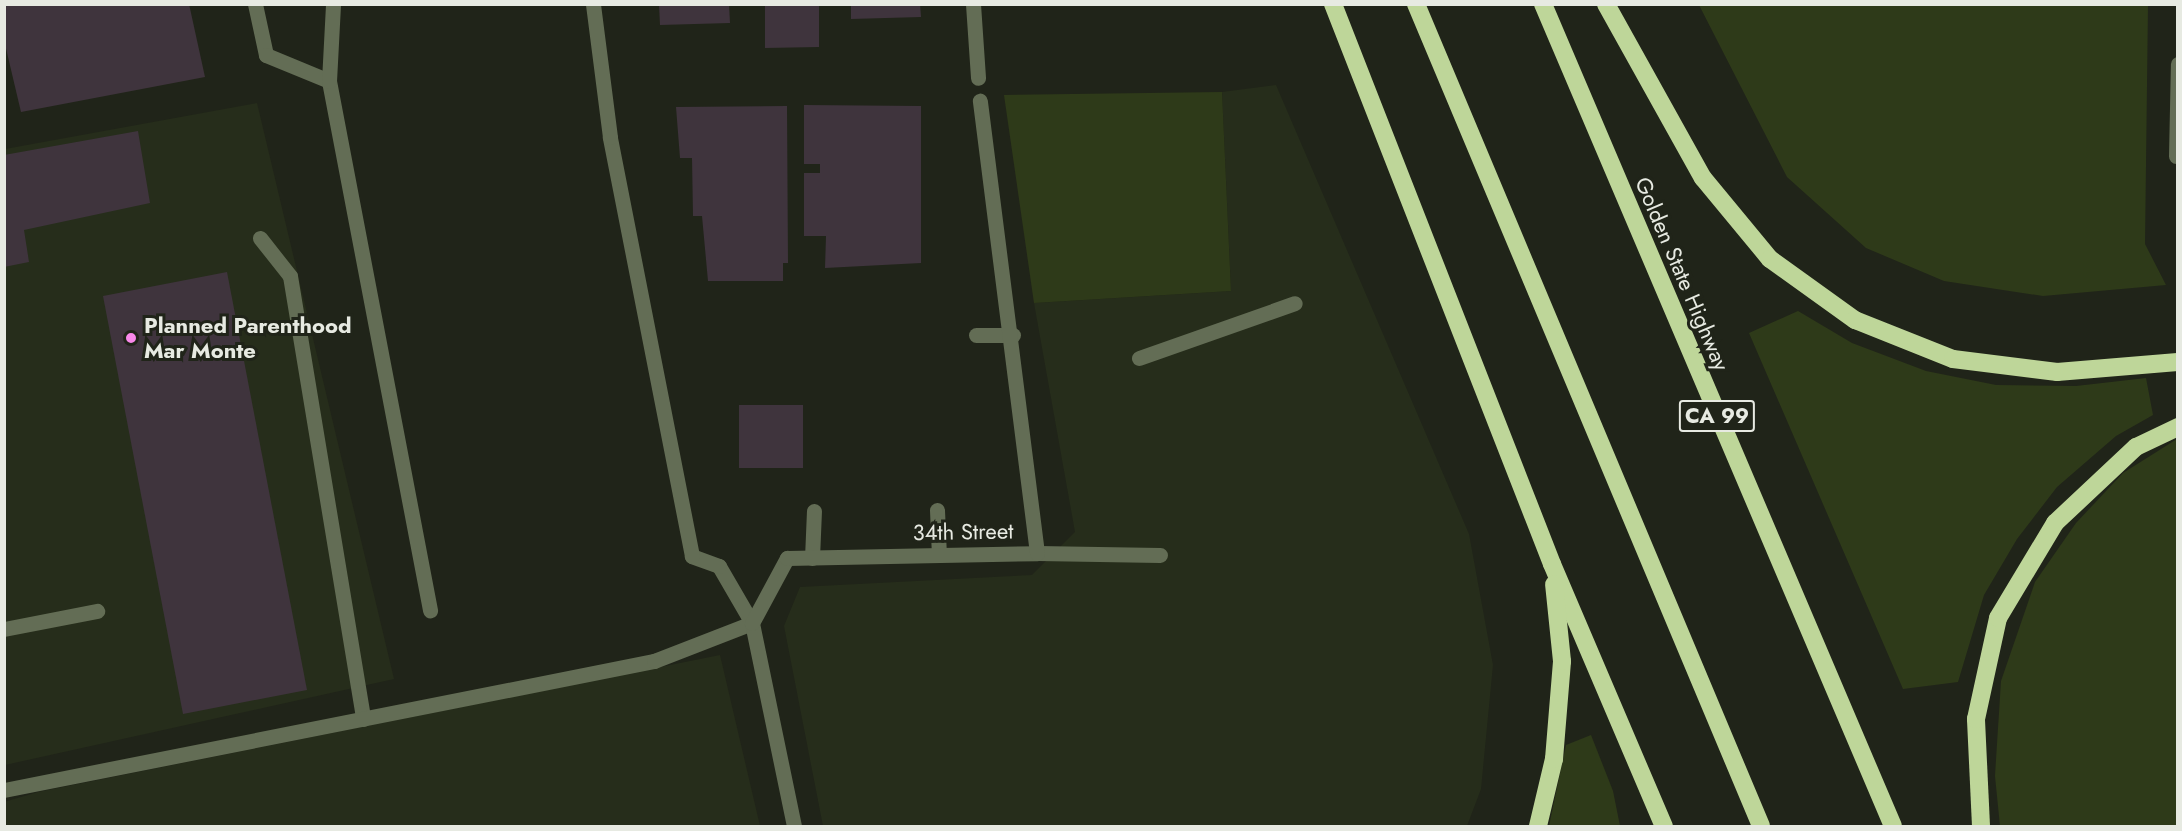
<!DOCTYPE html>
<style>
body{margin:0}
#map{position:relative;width:2182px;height:831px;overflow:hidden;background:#202419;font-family:Jost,sans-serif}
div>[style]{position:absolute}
.built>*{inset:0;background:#262d1b}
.green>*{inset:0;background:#2e3a19}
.building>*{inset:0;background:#3f343d}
.minor>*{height:15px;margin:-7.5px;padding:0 7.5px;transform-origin:7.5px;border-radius:7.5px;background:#636d55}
.highway>*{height:18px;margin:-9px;padding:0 9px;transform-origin:9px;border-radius:9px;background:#bed699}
.dots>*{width:16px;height:16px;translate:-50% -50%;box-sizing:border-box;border:3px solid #202419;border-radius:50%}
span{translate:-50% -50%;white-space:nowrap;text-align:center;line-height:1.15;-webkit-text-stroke:6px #202419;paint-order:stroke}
.shield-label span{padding:2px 4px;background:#202419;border:2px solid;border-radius:4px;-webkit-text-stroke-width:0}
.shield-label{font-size:21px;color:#e7eae2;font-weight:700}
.street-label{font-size:22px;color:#e7eae2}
.poi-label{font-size:22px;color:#e7eae2;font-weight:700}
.left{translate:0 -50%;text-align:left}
.frame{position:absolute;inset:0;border:6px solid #e7eae2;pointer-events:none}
</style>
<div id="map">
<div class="built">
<i style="clip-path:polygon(1276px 85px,1469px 534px,1493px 665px,1481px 789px,1467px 826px,823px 826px,784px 626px,800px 587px,1032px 575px,1075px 532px,1034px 303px,1231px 291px,1222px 92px)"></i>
<i style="clip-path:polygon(257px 103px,394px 679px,5px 765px,5px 149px)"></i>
<i style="clip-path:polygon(720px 655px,760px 826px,5px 826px,4px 802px,38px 792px)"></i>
</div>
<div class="green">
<i style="clip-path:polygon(1699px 5px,2148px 5px,2145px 244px,2166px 285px,2043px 296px,1944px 281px,1866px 248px,1787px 177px)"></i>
<i style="clip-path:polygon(1222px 92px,1231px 291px,1034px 303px,1004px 95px)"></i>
<i style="clip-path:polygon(1798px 311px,1852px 343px,1926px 371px,1996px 385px,2076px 386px,2146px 378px,2153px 415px,2116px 436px,2057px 487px,2017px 539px,1984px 595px,1958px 682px,1903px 689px,1749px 333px)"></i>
<i style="clip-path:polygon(2177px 439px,2177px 826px,2000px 826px,1995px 776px,2001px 681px,2035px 582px,2076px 523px,2123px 473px)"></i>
<i style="clip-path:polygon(1591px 735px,1613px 791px,1620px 826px,1549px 826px,1566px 745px)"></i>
</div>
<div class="building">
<i style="clip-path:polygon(4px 4px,189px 4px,205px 77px,21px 112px,4px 40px)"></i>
<i style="clip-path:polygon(659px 4px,729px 4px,730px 23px,660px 25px)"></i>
<i style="clip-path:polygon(765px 4px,819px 4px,819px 47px,765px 48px)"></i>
<i style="clip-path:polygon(851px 4px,920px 4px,921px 17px,851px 19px)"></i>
<i style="clip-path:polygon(804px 105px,921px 106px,921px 263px,825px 268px,826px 236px,804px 236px,804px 173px,820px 173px,820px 164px,804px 164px)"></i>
<i style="clip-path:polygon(787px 106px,788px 263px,783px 263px,783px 281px,708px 281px,702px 216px,693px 216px,692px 158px,680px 158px,676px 107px)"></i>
<i style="clip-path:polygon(138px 131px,150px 203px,24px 230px,29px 262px,4px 267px,4px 155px)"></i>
<i style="clip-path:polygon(227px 272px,307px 690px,183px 714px,103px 296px)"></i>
<i style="clip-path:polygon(739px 405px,803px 405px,803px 468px,739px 468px)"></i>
</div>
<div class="minor">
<i style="left:255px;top:4px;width:52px;rotate:77.8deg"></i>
<i style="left:266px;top:55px;width:68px;rotate:22.4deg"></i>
<i style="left:329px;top:81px;width:539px;rotate:79.19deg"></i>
<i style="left:973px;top:4px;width:74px;rotate:86.1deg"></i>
<i style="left:329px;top:81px;width:77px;rotate:-87deg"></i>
<i style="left:2176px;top:156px;width:92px;rotate:-88.8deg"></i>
<i style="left:260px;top:238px;width:48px;rotate:51.7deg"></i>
<i style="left:290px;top:276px;width:449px;rotate:80.6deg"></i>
<i style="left:976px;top:335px;width:37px"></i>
<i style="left:1139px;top:358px;width:165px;rotate:-19.4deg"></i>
<i style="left:937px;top:510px;width:45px;rotate:87.5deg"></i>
<i style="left:1037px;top:553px;width:123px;rotate:0.9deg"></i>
<i style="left:812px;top:558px;width:47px;rotate:-87.6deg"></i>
<i style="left:4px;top:629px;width:95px;rotate:-11deg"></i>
<i style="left:4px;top:790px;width:663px;rotate:-11.23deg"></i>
<i style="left:654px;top:661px;width:105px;rotate:-21.2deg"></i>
<i style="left:752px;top:623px;width:66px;rotate:-120.1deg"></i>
<i style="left:719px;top:566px;width:29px;rotate:-160deg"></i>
<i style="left:692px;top:556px;width:427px;rotate:-101.1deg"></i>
<i style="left:610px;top:137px;width:134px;rotate:-97.3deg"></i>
<i style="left:794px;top:826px;width:207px;rotate:-101.7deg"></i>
<i style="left:752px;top:623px;width:74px;rotate:-61.7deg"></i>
<i style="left:787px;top:558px;width:250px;rotate:-1.1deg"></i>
<i style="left:1037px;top:553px;width:456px;rotate:-97.2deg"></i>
</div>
<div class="highway">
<i style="left:1333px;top:4px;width:601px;rotate:68.64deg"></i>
<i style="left:1552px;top:564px;width:285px;rotate:66.9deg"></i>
<i style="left:1416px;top:4px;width:891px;rotate:67.23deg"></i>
<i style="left:1543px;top:4px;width:893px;rotate:66.94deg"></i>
<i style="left:1606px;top:4px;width:199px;rotate:60.9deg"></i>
<i style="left:1703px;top:178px;width:105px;rotate:50.4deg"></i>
<i style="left:1770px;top:259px;width:105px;rotate:35.7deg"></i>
<i style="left:1855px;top:320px;width:105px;rotate:21.7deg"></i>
<i style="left:1953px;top:359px;width:105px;rotate:7.1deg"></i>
<i style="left:2057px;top:372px;width:121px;rotate:-4.7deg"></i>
<i style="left:1538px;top:826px;width:69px;rotate:-76.6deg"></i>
<i style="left:1554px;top:759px;width:98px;rotate:-85.3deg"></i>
<i style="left:1562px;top:661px;width:77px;rotate:-95.9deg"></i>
<i style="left:1981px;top:826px;width:107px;rotate:-92.7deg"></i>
<i style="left:1976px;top:719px;width:103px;rotate:-77.7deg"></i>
<i style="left:1998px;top:618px;width:111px;rotate:-59deg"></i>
<i style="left:2055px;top:523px;width:111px;rotate:-43.2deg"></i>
<i style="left:2136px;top:447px;width:47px;rotate:-25.5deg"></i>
</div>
<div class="dots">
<i style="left:131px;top:338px;background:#f888e9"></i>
</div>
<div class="shield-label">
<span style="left:1717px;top:416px">CA 99</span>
</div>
<div class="street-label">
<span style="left:1682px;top:274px;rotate:67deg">Golden State Highway</span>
<span style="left:963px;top:532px;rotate:-1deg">34th Street</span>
</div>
<div class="poi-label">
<span class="left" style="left:144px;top:338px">Planned Parenthood<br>Mar Monte</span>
</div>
<div class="frame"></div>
</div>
